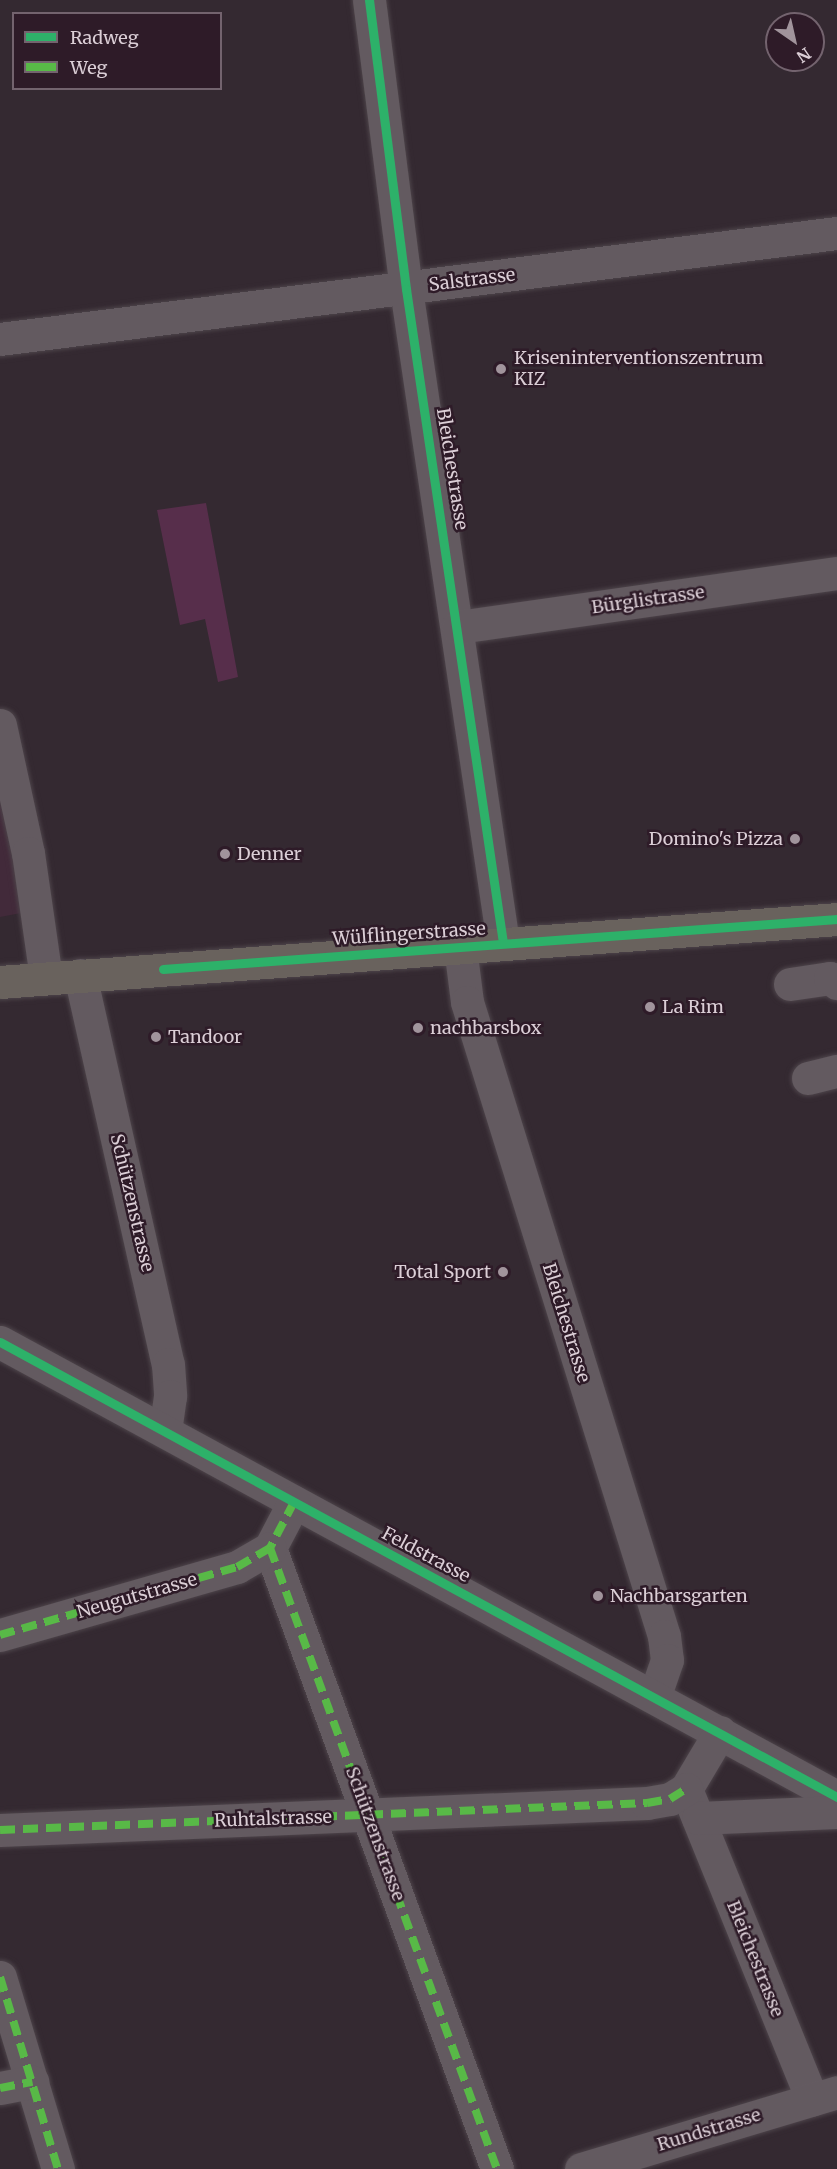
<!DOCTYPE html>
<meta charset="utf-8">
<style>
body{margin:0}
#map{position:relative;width:837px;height:2169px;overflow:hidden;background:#342931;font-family:Merriweather,serif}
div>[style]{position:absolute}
.built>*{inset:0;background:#422a3a}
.green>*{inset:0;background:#572e4b}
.roads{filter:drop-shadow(0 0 2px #4d444a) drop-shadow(0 0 2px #4d444a)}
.minor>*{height:33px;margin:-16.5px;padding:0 16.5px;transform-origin:16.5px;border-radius:16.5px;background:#635a60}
.major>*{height:33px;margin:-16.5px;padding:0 16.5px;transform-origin:16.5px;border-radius:16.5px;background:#69625d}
.quiet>*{height:8px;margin-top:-4px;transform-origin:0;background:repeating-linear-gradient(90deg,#58b947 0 15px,transparent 0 23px)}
.cycleway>*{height:9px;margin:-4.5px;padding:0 4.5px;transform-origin:4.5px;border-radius:4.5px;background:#2db169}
.dots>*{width:16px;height:16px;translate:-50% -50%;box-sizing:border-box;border:3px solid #2e1b28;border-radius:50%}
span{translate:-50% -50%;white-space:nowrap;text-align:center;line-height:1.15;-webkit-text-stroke:5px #2e1b28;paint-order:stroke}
.street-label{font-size:18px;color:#dbced6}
.poi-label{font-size:18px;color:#dbced6}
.left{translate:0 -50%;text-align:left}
.right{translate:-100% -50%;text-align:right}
.legend{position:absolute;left:12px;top:12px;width:210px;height:78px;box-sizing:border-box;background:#2e1b28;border:2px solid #73636e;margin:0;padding:8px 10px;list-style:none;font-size:18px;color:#dbced6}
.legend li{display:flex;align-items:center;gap:12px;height:30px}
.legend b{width:30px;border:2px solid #73636e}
.north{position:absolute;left:765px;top:12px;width:60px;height:60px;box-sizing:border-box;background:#2e1b28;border:2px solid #73636e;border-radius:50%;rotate:146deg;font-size:16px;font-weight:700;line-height:24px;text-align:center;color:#dbced6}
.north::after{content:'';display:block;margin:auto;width:21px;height:27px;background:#a1949c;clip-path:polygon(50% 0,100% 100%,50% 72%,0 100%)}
</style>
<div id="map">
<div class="built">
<i style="clip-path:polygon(0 725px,37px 910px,0 917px)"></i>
</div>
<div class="green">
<i style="clip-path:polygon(206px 503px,238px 677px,218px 682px,205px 619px,180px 625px,157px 510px)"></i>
</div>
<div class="roads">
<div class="minor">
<i style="left:369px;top:0;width:291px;rotate:82.7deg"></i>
<i style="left:406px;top:289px;width:661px;rotate:81.56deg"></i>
<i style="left:0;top:339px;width:844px;rotate:-7.22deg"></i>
<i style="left:458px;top:627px;width:383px;rotate:-8.1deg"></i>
<i style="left:0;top:725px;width:131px;rotate:77.7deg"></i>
<i style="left:28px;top:853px;width:126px;rotate:81.8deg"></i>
<i style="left:460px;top:947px;width:55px;rotate:82.7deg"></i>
<i style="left:467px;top:1002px;width:664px;rotate:72.74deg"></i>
<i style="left:664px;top:1636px;width:24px;rotate:83deg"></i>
<i style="left:667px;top:1660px;width:39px;rotate:109deg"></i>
<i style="left:80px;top:975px;width:399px;rotate:77.3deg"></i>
<i style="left:168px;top:1364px;width:32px;rotate:86deg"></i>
<i style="left:170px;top:1396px;width:35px;rotate:98deg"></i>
<i style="left:790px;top:984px;width:40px;rotate:-8.5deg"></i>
<i style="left:830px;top:978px;width:9px;rotate:36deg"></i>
<i style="left:808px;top:1078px;width:30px;rotate:-14deg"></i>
<i style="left:0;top:1342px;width:953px;rotate:28.53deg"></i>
<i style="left:294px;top:1502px;width:52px;rotate:117.6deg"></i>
<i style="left:270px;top:1548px;width:661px;rotate:69.92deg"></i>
<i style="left:0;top:1635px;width:247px;rotate:-16deg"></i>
<i style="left:237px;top:1567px;width:38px;rotate:-30deg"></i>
<i style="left:720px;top:1732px;width:66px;rotate:120.8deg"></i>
<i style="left:686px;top:1789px;width:335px;rotate:67.9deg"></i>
<i style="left:698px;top:1818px;width:139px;rotate:-2.5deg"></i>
<i style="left:0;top:1830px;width:648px;rotate:-2.39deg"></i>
<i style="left:647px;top:1803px;width:23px;rotate:-10deg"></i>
<i style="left:670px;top:1799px;width:19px;rotate:-32deg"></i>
<i style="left:0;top:1977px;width:201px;rotate:73.2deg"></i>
<i style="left:0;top:2088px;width:33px;rotate:-11deg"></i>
<i style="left:581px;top:2169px;width:267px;rotate:-16.7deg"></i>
</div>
<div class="major">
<i style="left:0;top:982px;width:839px;rotate:-4.3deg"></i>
</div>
</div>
<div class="quiet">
<i style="left:294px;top:1502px;width:52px;rotate:117.6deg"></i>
<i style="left:270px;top:1548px;width:661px;rotate:69.92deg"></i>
<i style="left:0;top:1635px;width:247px;rotate:-16deg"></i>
<i style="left:237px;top:1567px;width:38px;rotate:-30deg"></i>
<i style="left:0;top:1830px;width:648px;rotate:-2.39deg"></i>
<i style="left:647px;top:1803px;width:23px;rotate:-10deg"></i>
<i style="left:670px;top:1799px;width:19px;rotate:-32deg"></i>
<i style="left:0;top:1977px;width:201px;rotate:73.2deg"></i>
<i style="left:0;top:2088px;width:33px;rotate:-11deg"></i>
</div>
<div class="cycleway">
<i style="left:369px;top:0;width:291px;rotate:82.7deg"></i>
<i style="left:406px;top:289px;width:661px;rotate:81.56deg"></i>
<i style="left:163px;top:969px;width:676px;rotate:-4.24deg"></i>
<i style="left:0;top:1342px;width:953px;rotate:28.53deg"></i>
</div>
<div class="dots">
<i style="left:501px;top:369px;background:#a1949c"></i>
<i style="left:795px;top:839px;background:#a1949c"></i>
<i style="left:225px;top:854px;background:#a1949c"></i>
<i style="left:650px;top:1007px;background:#a1949c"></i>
<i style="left:418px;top:1028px;background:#a1949c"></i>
<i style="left:156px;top:1037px;background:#a1949c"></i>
<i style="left:503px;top:1272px;background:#a1949c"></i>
<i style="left:598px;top:1596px;background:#a1949c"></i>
</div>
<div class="street-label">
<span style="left:472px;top:280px;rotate:-7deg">Salstrasse</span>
<span style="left:452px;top:469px;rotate:81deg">Bleichestrasse</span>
<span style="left:648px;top:600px;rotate:-8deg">Bürglistrasse</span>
<span style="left:409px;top:934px;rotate:-4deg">Wülflingerstrasse</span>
<span style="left:132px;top:1203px;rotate:77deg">Schützenstrasse</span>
<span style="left:566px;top:1323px;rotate:73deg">Bleichestrasse</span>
<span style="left:426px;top:1555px;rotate:28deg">Feldstrasse</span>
<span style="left:137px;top:1596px;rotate:-16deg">Neugutstrasse</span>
<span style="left:273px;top:1819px;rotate:-2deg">Ruhtalstrasse</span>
<span style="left:375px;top:1834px;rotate:70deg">Schützenstrasse</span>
<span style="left:755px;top:1959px;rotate:68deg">Bleichestrasse</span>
<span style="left:709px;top:2130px;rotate:-17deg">Rundstrasse</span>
</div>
<div class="poi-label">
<span class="left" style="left:514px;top:369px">Kriseninterventionszentrum<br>KIZ</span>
<span class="right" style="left:783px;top:839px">Domino's Pizza</span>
<span class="left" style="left:237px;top:854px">Denner</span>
<span class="left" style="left:662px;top:1007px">La Rim</span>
<span class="left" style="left:430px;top:1028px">nachbarsbox</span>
<span class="left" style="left:168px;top:1037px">Tandoor</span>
<span class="right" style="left:491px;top:1272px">Total Sport</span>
<span class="left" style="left:610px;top:1596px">Nachbarsgarten</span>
</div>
<ul class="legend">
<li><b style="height:8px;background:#2db169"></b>Radweg</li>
<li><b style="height:8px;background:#58b947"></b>Weg</li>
</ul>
<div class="north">N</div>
</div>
